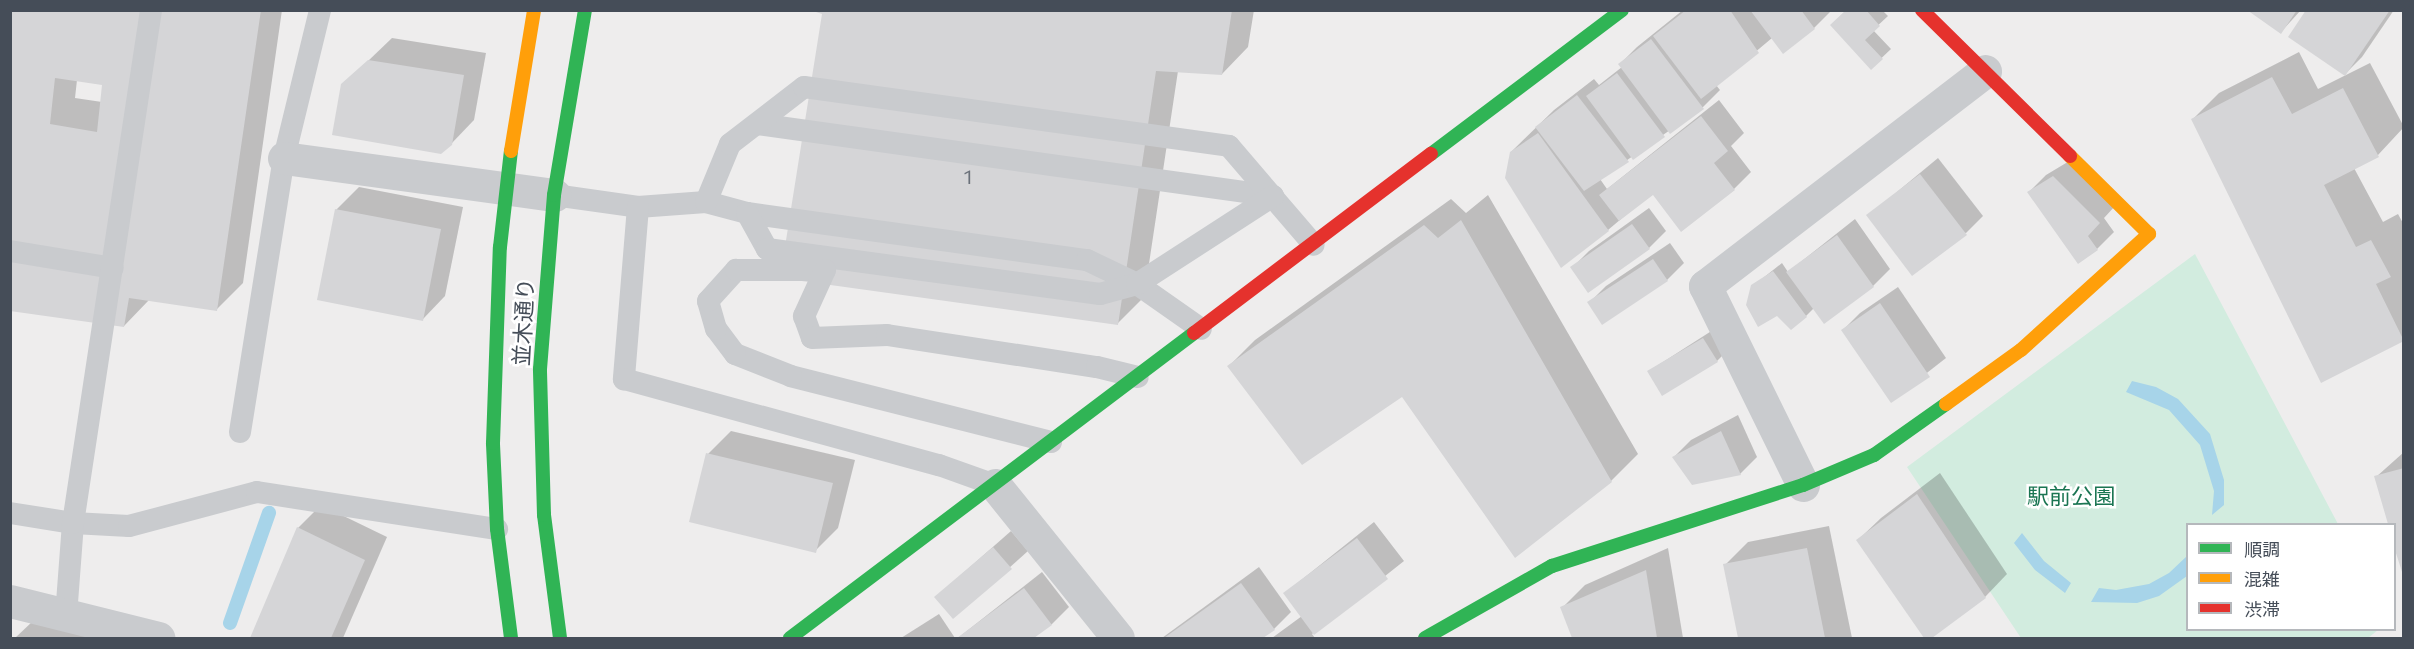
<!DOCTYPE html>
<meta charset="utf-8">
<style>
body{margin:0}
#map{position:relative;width:2414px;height:649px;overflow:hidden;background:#eeeded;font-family:Commissioner,"Noto Sans JP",sans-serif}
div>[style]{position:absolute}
.green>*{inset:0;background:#d2ecdf}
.water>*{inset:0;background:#a7d4e9}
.shadow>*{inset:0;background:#0003}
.stream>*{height:14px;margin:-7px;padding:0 7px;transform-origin:7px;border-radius:7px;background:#a7d4e9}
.building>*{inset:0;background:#d5d5d7}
.lane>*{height:22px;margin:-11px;padding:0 11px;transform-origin:11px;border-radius:11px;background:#c9cbce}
.street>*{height:33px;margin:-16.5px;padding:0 16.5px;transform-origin:16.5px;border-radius:16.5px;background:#c9cbce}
.fast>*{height:14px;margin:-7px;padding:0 7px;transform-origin:7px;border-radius:7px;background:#30b455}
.slow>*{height:14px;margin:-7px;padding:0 7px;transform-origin:7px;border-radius:7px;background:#ff9f0a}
.jam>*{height:14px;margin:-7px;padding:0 7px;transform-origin:7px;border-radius:7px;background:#e5322d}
span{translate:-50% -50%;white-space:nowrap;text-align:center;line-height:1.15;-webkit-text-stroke:5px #fff;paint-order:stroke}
.number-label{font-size:20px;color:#6a7079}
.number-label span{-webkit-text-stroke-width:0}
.street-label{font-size:22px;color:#454d58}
.park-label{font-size:22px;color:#1a7552}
.frame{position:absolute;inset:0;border:12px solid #454d58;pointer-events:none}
.legend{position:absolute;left:2186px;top:523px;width:210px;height:108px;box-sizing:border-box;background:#fff;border:2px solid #b5b8bc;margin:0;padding:8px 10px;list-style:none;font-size:18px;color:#454d58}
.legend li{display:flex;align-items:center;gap:12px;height:30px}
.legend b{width:30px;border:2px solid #b5b8bc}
</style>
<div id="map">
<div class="green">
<i style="clip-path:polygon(2195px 254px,2338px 524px,2188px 524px,2188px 630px,2378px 630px,2368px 638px,2021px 638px,1907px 467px)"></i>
</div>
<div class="water">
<i style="clip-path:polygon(2132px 381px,2156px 387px,2178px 399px,2210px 434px,2224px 480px,2224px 505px,2212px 515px,2214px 491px,2200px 445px,2169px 410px,2126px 392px)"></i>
<i style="clip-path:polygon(2022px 533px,2044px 561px,2071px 583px,2065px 593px,2035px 570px,2014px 543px)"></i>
<i style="clip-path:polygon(2187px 556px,2187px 576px,2159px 596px,2137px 603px,2091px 602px,2099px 588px,2116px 590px,2149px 584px,2169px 573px)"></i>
</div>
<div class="shadow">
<i style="clip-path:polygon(evenodd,10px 10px,282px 10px,243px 283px,216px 310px,149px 300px,124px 326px,10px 309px,10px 10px,77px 80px,104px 84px,102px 102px,75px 98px,77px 80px)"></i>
<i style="clip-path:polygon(811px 10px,1254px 10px,1248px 47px,1222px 74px,1178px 71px,1144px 297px,1117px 324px,824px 12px)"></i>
<i style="clip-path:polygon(1683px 10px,1831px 11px,1814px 28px,1772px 38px,1716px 85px,1720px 90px,1703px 107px,1600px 179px,1607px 189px,1719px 100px,1744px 133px,1731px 146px,1751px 172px,1734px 189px,1681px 230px,1653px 192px,1608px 230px,1511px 152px,1554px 110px,1594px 79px,1599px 85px,1622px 67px,1620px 64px,1637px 47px)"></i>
<i style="clip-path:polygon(1847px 10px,1882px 10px,1888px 16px,1873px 30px,1891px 49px,1871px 68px)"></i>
<i style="clip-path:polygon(2252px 10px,2301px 10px,2281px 32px)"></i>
<i style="clip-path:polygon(2308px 10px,2394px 10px,2362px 57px,2345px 74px)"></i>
<i style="clip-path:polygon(392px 38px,486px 53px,474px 120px,451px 144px,343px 85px)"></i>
<i style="clip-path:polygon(2299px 52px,2318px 89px,2370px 63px,2404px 127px,2378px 155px,2354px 168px,2383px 222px,2398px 214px,2404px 225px,2404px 339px,2321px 381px,2193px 119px,2219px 93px)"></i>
<i style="clip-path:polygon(1938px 158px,1983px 216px,1966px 233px,1868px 216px)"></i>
<i style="clip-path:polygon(2071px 160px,2116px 205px,2104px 218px,2114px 232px,2097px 249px,2029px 192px,2046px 175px)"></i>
<i style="clip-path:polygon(359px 187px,463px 207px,445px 296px,423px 319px,336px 210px)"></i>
<i style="clip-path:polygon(1488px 195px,1638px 454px,1611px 481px,1515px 556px,1402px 395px,1229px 366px,1255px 340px,1451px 199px,1466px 213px)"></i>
<i style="clip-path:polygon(1649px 208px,1666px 231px,1649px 248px,1572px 268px,1589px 251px)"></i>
<i style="clip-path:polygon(1855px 219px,1890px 269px,1873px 286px,1814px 308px,1806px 316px,1753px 286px,1782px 263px,1788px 272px)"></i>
<i style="clip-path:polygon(1670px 243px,1684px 263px,1667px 280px,1602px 323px,1589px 303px,1606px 286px)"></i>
<i style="clip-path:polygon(1898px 287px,1946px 358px,1891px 401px,1843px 330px,1860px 313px)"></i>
<i style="clip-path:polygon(1713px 330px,1726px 352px,1717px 361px,1649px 371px)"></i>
<i style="clip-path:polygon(1738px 415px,1757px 457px,1740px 474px,1674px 457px,1691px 440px)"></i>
<i style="clip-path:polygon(731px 431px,855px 460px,838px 528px,815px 551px,708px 454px)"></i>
<i style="clip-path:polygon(2404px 452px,2404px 572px,2394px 524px,2390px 524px,2376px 477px)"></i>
<i style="clip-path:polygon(1940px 473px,2007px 574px,1985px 597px,1925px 638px,1858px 540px,1881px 518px)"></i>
<i style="clip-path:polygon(321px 505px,387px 537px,343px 638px,252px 638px,298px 528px)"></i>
<i style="clip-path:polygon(1374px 522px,1404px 561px,1312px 634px,1315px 638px,1272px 638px,1302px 616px,1285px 593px)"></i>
<i style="clip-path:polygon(1829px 526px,1852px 638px,1740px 638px,1725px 565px,1748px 542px)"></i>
<i style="clip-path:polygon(1011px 531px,1028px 551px,954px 617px,936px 597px)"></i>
<i style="clip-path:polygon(1668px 548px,1683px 638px,1574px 638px,1562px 608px,1585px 585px)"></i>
<i style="clip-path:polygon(1259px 567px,1291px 612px,1274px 629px,1261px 638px,1162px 638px)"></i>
<i style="clip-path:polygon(1042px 572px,1069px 607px,1052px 624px,1032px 638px,958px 638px)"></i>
<i style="clip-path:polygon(939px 614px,955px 638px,901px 638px)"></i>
<i style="clip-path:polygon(33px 621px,102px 638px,15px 638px)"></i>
</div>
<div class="stream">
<i style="left:230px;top:623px;width:117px;rotate:-70.5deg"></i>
</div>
<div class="building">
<i style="clip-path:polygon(evenodd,10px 10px,261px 10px,217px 311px,129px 298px,124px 327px,10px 311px,10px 10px,55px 78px,102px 85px,97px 132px,50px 124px,55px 78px)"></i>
<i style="clip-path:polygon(810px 10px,1232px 10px,1222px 75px,1156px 71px,1118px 325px,780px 278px,822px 14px)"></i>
<i style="clip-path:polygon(1686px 10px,1730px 10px,1759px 53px,1701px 99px,1653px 36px)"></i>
<i style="clip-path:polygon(1750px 10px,1801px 10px,1815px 29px,1783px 54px)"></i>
<i style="clip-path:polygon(1846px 10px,1866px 10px,1880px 26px,1865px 40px,1883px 59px,1871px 70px,1830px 25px)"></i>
<i style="clip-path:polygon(2247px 10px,2297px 10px,2281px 34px)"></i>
<i style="clip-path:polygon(2306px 10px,2390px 10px,2345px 76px,2288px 37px)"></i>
<i style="clip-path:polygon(1651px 39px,1704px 109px,1670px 134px,1618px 64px)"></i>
<i style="clip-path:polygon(368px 60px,464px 75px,452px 145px,441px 154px,332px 135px,341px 84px)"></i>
<i style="clip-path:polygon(1617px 73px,1665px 137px,1633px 160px,1586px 96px)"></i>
<i style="clip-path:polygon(2272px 77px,2292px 114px,2343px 88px,2379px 157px,2324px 185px,2356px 247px,2371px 240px,2391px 277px,2376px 284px,2404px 341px,2321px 383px,2191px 119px)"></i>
<i style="clip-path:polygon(1577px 95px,1629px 162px,1584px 191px,1535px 127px)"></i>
<i style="clip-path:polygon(1701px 116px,1728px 151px,1714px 163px,1735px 190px,1681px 232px,1653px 195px,1619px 221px,1599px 195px)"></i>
<i style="clip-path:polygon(1538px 133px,1609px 231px,1561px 268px,1505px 178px,1510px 152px)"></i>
<i style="clip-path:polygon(1920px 174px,1967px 235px,1912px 276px,1866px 215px)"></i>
<i style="clip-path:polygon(2053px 176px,2100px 223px,2088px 236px,2098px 250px,2078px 264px,2027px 192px)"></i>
<i style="clip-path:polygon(335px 209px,441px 229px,423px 321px,317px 300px)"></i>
<i style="clip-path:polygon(1461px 220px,1612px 482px,1515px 558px,1402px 397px,1302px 465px,1227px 366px,1424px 225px,1438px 238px)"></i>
<i style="clip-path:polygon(1632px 224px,1650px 249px,1588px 293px,1570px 267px)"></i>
<i style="clip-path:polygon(1837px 235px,1874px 287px,1824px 324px,1786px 272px)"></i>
<i style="clip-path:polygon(1653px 259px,1668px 281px,1602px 325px,1587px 302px)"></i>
<i style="clip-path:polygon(1773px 271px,1807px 317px,1791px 330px,1777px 316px,1758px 327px,1746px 305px,1751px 285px)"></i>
<i style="clip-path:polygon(1880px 303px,1930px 377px,1891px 403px,1841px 330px)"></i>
<i style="clip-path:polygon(1703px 338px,1718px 362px,1662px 396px,1647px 371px)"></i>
<i style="clip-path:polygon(1721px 431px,1741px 475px,1692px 485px,1672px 457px)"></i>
<i style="clip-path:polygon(706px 453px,833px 483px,816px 553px,689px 522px)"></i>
<i style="clip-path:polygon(2404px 468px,2404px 575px,2403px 575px,2394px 547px,2394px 524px,2388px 524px,2374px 476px)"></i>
<i style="clip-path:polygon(1917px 494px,1986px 598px,1932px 638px,1924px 638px,1856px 540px)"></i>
<i style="clip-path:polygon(297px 527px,365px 560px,331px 638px,250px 638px)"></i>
<i style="clip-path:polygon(1357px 538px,1388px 579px,1314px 635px,1283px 593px)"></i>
<i style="clip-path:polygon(993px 547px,1012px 569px,953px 619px,934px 597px)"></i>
<i style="clip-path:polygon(1807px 548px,1825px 638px,1738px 638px,1723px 564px)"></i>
<i style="clip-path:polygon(1646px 570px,1657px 638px,1572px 638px,1560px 607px)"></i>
<i style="clip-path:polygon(1241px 583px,1275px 630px,1263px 638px,1164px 638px)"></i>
<i style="clip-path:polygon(1024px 588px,1052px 625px,1034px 638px,957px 638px)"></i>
</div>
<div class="lane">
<i style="left:757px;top:124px;width:521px;rotate:7.94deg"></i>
<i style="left:554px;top:195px;width:85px;rotate:8.1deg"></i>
<i style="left:638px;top:207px;width:68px;rotate:-4.2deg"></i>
<i style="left:706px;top:202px;width:42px;rotate:15deg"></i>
<i style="left:747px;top:213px;width:343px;rotate:7.9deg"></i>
<i style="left:1087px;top:260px;width:55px;rotate:25.6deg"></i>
<i style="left:1137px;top:284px;width:78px;rotate:35.1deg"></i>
<i style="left:706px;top:202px;width:63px;rotate:-67.5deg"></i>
<i style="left:730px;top:144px;width:93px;rotate:-37.6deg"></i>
<i style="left:804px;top:87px;width:429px;rotate:7.9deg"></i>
<i style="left:1229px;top:146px;width:130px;rotate:49.4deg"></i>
<i style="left:638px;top:207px;width:173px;rotate:94.7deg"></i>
<i style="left:624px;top:379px;width:327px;rotate:15.3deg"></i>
<i style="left:939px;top:465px;width:59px;rotate:19.7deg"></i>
<i style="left:747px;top:213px;width:41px;rotate:60.9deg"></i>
<i style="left:767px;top:249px;width:336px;rotate:7.7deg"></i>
<i style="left:1100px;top:294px;width:38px;rotate:-15deg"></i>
<i style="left:1137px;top:284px;width:162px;rotate:-32.9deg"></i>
<i style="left:10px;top:251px;width:104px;rotate:9.4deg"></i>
<i style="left:240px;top:432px;width:278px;rotate:-80.9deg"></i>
<i style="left:284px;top:158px;width:152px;rotate:-76.3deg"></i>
<i style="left:1051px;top:442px;width:268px;rotate:-165.8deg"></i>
<i style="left:791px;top:376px;width:60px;rotate:-158.6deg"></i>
<i style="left:735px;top:354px;width:31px;rotate:-127deg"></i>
<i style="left:716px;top:329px;width:29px;rotate:-106deg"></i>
<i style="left:708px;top:301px;width:42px;rotate:-47.9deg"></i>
<i style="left:736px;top:270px;width:89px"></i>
<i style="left:825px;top:270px;width:51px;rotate:114.5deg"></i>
<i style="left:804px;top:316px;width:23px;rotate:70deg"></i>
<i style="left:812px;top:338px;width:75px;rotate:-2.3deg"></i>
<i style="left:887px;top:335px;width:212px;rotate:8.7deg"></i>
<i style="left:1097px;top:367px;width:42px;rotate:13.7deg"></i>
<i style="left:10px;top:513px;width:64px;rotate:9deg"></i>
<i style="left:73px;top:523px;width:56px;rotate:3.1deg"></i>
<i style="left:129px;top:526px;width:132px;rotate:-14.9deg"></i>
<i style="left:257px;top:492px;width:243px;rotate:8.8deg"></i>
<i style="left:66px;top:616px;width:93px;rotate:-85.7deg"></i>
<i style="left:73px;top:523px;width:519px;rotate:-81.35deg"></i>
</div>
<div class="street">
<i style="left:284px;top:158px;width:273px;rotate:7.8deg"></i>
<i style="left:995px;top:485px;width:196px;rotate:51.2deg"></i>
<i style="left:1803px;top:485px;width:222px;rotate:-116.2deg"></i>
<i style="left:1705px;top:286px;width:353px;rotate:-37.5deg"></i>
<i style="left:10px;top:601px;width:153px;rotate:14deg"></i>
</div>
<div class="fast">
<i style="left:1431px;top:154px;width:239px;rotate:-37deg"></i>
<i style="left:511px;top:638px;width:110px;rotate:-97.3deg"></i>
<i style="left:497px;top:529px;width:86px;rotate:-92.7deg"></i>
<i style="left:493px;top:443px;width:196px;rotate:-88deg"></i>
<i style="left:500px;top:247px;width:97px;rotate:-83.5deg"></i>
<i style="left:560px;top:638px;width:124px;rotate:-97.4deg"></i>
<i style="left:544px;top:515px;width:146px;rotate:-91.6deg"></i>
<i style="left:540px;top:369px;width:175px;rotate:-85.4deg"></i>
<i style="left:554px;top:195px;width:188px;rotate:-80.5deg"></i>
<i style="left:790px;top:638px;width:506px;rotate:-37.05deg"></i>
<i style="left:1425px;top:638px;width:146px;rotate:-29.6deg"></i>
<i style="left:1552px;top:566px;width:264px;rotate:-17.9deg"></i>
<i style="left:1803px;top:485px;width:77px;rotate:-22.9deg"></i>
<i style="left:1874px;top:455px;width:88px;rotate:-35.3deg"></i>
</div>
<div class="slow">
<i style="left:511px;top:151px;width:143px;rotate:-80.7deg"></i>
<i style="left:1946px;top:404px;width:92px;rotate:-35.8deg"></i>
<i style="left:2021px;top:350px;width:173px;rotate:-42.2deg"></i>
<i style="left:2149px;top:234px;width:111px;rotate:-135.4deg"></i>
</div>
<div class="jam">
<i style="left:1922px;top:10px;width:208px;rotate:44.6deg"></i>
<i style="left:1194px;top:333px;width:297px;rotate:-37.1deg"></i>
</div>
<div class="number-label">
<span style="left:968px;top:176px">1</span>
</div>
<div class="street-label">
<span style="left:523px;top:322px;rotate:-87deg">並木通り</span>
</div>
<div class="park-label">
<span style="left:2071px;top:496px">駅前公園</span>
</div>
<div class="frame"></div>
<ul class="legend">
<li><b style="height:8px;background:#30b455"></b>順調</li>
<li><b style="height:8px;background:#ff9f0a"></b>混雑</li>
<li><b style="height:8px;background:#e5322d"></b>渋滞</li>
</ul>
</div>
